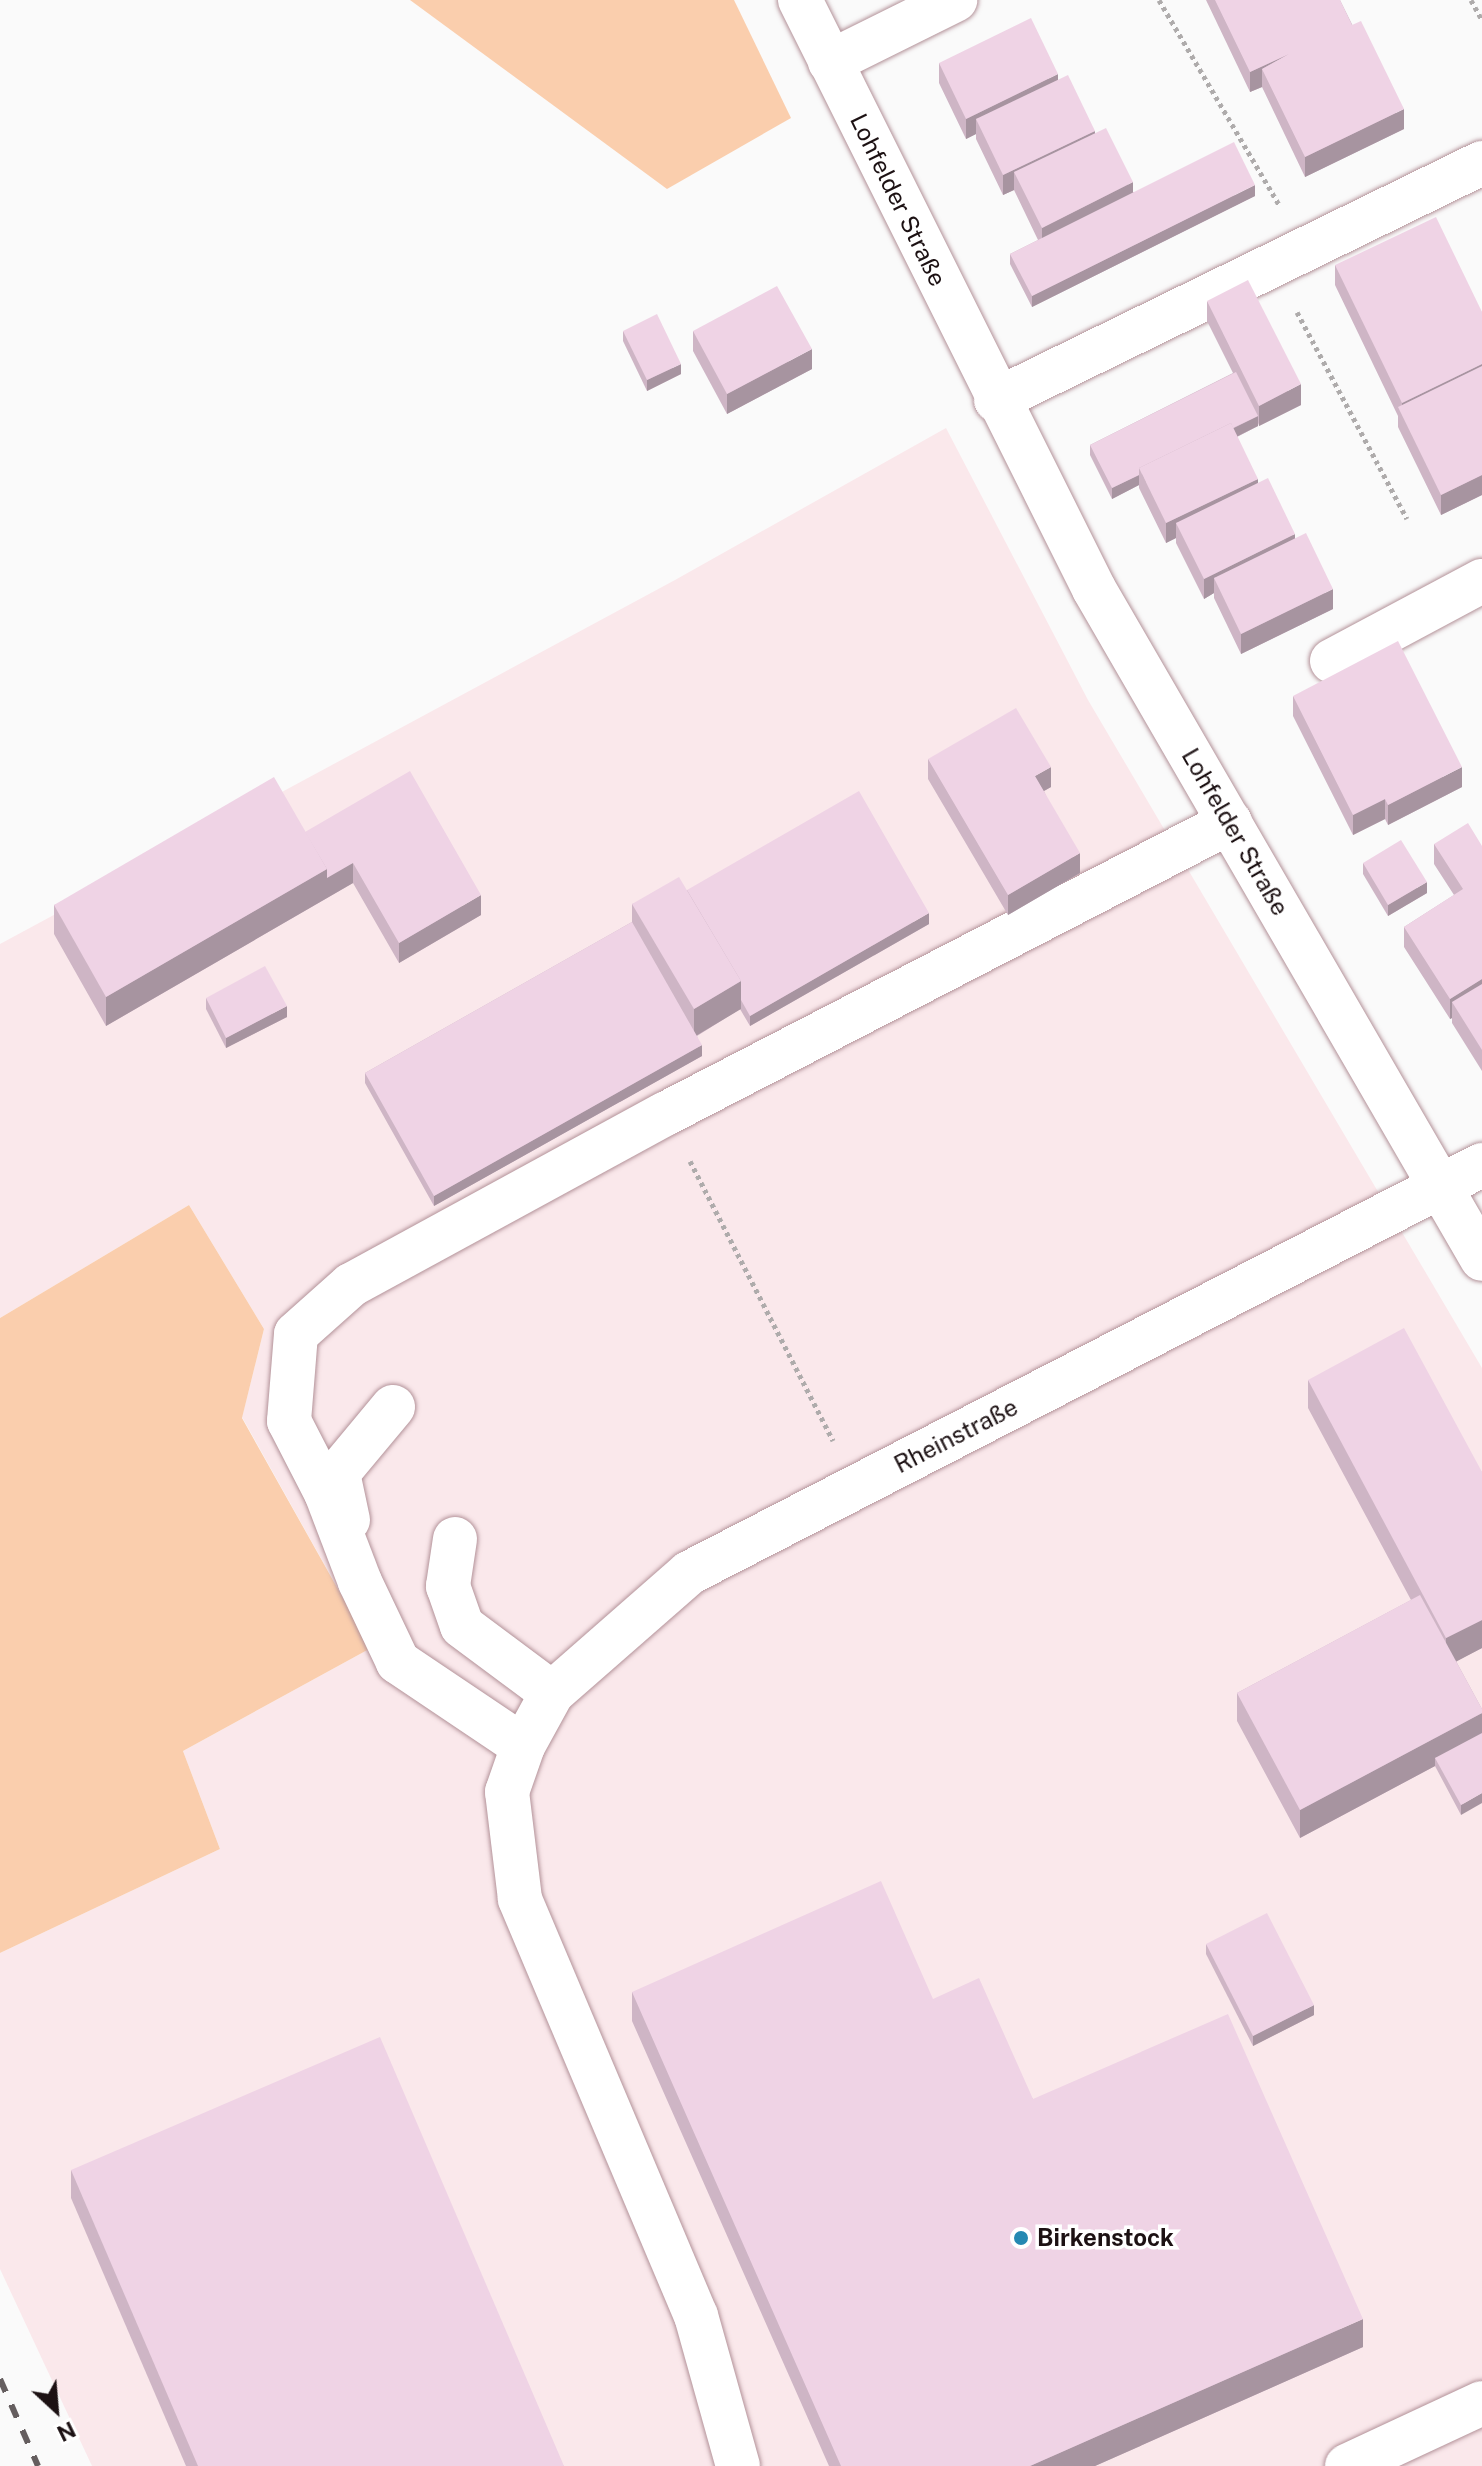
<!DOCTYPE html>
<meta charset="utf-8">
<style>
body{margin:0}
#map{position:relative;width:1482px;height:2466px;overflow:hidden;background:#fafafa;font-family:"Public Sans",sans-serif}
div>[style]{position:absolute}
.built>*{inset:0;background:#fae8eb}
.green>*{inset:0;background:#facead}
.path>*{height:5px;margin-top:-2.5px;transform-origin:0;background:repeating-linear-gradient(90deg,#aeabab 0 4px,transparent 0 8px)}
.roads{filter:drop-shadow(0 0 2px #b39299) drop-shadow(0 0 2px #b39299)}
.minor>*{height:44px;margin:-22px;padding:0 22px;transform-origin:22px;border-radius:22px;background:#fff}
.rail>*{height:6px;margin-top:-3px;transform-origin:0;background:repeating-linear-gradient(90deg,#655e5f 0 14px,transparent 0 28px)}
.wall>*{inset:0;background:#ceb5c5}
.shaded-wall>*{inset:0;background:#a794a0}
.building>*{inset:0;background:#efd3e5}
.dots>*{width:22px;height:22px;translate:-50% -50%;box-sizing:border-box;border:4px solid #fff;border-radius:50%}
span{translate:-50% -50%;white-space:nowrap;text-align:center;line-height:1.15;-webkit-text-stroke:7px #fff;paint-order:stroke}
.street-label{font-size:24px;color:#1c1113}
.poi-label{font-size:24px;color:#1c1113;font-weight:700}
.left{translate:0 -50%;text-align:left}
.north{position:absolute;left:16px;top:2370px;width:80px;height:80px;-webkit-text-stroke:6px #fff;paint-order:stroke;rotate:154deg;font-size:22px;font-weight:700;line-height:32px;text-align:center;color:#1c1113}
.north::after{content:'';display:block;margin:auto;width:28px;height:36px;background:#1c1113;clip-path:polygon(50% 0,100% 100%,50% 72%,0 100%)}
</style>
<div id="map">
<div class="built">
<i style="clip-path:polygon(946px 428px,1088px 700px,1482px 1368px,1482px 2466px,92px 2466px,0 2269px,0 1953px,220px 1849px,183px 1751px,371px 1648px,242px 1417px,264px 1329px,189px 1205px,0 1318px,0 944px,675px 580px)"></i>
</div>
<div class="green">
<i style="clip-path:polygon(410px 0,734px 0,791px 118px,667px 189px)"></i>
<i style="clip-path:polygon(189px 1205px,264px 1329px,242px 1418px,371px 1648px,183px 1751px,220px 1849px,0 1953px,0 1318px)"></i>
</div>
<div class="path">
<i style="left:1159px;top:0;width:239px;rotate:59.6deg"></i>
<i style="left:1471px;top:0;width:23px;rotate:61deg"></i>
<i style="left:1297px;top:312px;width:234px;rotate:62deg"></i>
<i style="left:690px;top:1161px;width:314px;rotate:62.9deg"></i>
</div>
<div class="roads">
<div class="minor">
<i style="left:800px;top:0;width:658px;rotate:63.47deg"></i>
<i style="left:1094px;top:589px;width:774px;rotate:59.92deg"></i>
<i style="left:830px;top:62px;width:140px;rotate:-26.4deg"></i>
<i style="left:996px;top:400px;width:541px;rotate:-26deg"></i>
<i style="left:1332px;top:661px;width:170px;rotate:-28.1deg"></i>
<i style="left:348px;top:1520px;width:48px;rotate:-102deg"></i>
<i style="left:338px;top:1473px;width:86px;rotate:-50.2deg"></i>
<i style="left:455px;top:1539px;width:48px;rotate:98.5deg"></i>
<i style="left:448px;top:1586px;width:42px;rotate:70.7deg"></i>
<i style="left:462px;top:1626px;width:112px;rotate:36.7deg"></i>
<i style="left:523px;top:1746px;width:151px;rotate:-146.1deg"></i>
<i style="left:398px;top:1662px;width:89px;rotate:-115.4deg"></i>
<i style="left:360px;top:1582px;width:95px;rotate:-110.9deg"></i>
<i style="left:326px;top:1493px;width:81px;rotate:-117.2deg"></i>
<i style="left:289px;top:1421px;width:87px;rotate:-85.4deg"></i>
<i style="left:296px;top:1334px;width:74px;rotate:-41.7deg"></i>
<i style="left:351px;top:1285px;width:358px;rotate:-28.6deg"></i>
<i style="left:665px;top:1114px;width:636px;rotate:-27.33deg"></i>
<i style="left:738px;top:2466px;width:156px;rotate:-105.6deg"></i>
<i style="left:696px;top:2316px;width:453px;rotate:-112.9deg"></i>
<i style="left:520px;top:1899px;width:108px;rotate:-96.9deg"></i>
<i style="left:507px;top:1792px;width:49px;rotate:-70.8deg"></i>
<i style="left:523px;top:1746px;width:60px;rotate:-61.3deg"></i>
<i style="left:552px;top:1693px;width:182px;rotate:-41.2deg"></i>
<i style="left:689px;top:1573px;width:892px;rotate:-27.23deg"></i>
<i style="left:1347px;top:2466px;width:149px;rotate:-25deg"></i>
</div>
</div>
<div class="rail">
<i style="left:0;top:2379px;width:95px;rotate:66.4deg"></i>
</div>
<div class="wall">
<i style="clip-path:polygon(1206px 0,1340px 0,1404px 129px,1305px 177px,1262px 87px,1250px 92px)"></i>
<i style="clip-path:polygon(939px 63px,1058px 80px,1095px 133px,1133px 192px,1255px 196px,1032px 307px,1010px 264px,1010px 254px,1038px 240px,1014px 190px,1003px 195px,976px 139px,976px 134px,966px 139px,939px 83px)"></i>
<i style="clip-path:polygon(1335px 265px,1482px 312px,1482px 495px,1441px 515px,1398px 427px,1398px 416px,1335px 285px)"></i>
<i style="clip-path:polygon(1207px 301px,1301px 405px,1259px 426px,1258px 423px,1258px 426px,1237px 437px,1258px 483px,1295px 538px,1333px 609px,1241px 654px,1214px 598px,1214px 593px,1204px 599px,1176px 543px,1176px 538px,1166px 543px,1139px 488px,1139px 485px,1112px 499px,1090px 455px,1090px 445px,1233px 373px,1207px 321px)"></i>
<i style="clip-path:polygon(623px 331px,681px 374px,647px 391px,623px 341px)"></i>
<i style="clip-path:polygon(693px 331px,812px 369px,727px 414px,693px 351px)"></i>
<i style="clip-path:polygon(1293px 696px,1462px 787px,1388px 825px,1385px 819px,1353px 835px,1293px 716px)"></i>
<i style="clip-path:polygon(928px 759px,1051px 787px,1044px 791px,1080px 873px,1008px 915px,928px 779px)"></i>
<i style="clip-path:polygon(305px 832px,481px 915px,399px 963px,353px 883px,106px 1026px,54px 934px,54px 905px)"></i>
<i style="clip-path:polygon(1434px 844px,1482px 846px,1482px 1071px,1452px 1023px,1452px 1018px,1450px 1019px,1404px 947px,1404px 927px,1454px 895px,1434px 864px)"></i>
<i style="clip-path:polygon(1363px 863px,1427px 893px,1388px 916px,1363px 874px)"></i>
<i style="clip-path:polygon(687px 890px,929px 924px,750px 1026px,740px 1009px,697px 1036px,702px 1056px,434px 1206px,365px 1083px,365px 1073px,632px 922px,632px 904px)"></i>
<i style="clip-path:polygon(206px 998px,287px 1017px,226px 1048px,206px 1009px)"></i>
<i style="clip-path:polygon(1308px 1380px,1482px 1472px,1482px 1648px,1456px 1661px,1482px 1709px,1461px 1815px,1435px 1766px,1300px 1838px,1237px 1721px,1237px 1693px,1411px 1600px,1308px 1408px)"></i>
<i style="clip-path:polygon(1206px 1944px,1314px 2015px,1253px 2046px,1206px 1954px)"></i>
<i style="clip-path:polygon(632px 1992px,933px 1999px,1033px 2099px,1363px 2347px,1095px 2466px,829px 2466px,632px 2021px)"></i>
<i style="clip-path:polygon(71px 2170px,564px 2466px,186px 2466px,71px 2198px)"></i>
</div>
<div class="shaded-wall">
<i style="clip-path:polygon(1289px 54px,1262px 69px,1262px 87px,1250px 92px,1250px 72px)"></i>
<i style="clip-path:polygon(1058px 74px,1058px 94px,976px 119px,976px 134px,966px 139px,966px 119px)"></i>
<i style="clip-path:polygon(1404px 109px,1404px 129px,1305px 177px,1305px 157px)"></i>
<i style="clip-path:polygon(1095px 131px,1095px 151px,1014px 172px,1014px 190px,1003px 195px,1003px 175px)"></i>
<i style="clip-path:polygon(1133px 182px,1133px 202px,1042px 248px,1042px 228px)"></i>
<i style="clip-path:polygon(1255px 185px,1255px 196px,1032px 307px,1032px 296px)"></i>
<i style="clip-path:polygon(812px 349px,812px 369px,727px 414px,727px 394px)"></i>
<i style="clip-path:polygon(681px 364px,681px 374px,647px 391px,647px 380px)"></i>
<i style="clip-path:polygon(1482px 364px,1482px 384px,1402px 414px,1402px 403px)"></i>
<i style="clip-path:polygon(1301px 384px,1301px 405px,1259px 426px,1259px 406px)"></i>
<i style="clip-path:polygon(1258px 416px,1258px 426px,1146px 482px,1142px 474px)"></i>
<i style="clip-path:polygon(1139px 475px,1139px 485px,1112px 499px,1112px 488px)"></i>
<i style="clip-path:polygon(1482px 475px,1482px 495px,1441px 515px,1441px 495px)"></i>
<i style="clip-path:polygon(1258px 479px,1258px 499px,1176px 523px,1176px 538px,1166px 543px,1166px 523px)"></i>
<i style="clip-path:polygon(1295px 534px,1295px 554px,1214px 578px,1214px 593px,1204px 599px,1204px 579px)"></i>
<i style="clip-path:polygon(1333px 589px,1333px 609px,1241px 654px,1241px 634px)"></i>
<i style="clip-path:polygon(1051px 767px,1051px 787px,1035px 796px,1035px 776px)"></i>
<i style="clip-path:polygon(1462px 767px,1462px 787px,1388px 825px,1388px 805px)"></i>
<i style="clip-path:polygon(1385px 799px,1385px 819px,1353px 835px,1353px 815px)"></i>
<i style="clip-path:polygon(1080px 853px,1080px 873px,1008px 915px,1008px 895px)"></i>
<i style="clip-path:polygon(353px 863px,353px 883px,106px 1026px,106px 997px,327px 869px)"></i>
<i style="clip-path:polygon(1427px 882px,1427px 893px,1388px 916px,1388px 905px)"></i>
<i style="clip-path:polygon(481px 895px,481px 915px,399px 963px,399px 943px)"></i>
<i style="clip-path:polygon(929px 913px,929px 924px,750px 1026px,750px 1016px)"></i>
<i style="clip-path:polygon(1482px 979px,1482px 999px,1452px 1002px,1452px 1018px,1450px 1019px,1450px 999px)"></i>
<i style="clip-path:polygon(741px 981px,741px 1009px,694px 1037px,694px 1009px)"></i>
<i style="clip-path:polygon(287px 1006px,287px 1017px,226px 1048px,226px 1038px)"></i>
<i style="clip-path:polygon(702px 1045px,702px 1056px,434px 1206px,434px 1196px)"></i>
<i style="clip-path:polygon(1482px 1620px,1482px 1648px,1446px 1667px,1446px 1638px)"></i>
<i style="clip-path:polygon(1482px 1713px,1482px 1741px,1435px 1758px,1435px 1766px,1300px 1838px,1300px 1810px)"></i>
<i style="clip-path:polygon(1482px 1793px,1482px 1803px,1461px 1815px,1461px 1805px)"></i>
<i style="clip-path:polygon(1314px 2005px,1314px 2015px,1253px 2046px,1253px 2036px)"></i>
<i style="clip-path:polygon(1363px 2319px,1363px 2347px,1095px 2466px,1030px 2466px)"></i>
</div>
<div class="building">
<i style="clip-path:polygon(1215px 0,1340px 0,1352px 25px,1361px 21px,1404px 109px,1305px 157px,1262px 69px,1289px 54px,1250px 72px)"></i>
<i style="clip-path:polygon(1031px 18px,1058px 74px,966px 119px,939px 63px)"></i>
<i style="clip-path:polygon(1068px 75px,1095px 131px,1003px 175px,976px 119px)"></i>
<i style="clip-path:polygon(1106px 128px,1133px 182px,1042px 228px,1014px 172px)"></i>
<i style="clip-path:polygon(1234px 142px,1255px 185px,1032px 296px,1010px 254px)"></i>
<i style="clip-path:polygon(1436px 217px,1482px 312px,1482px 364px,1402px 403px,1335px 265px)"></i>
<i style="clip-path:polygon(1248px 280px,1301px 384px,1259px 406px,1207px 301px)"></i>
<i style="clip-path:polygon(777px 286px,812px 349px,727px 394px,693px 331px)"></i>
<i style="clip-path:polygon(657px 314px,681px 364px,647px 380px,623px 331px)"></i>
<i style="clip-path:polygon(1482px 366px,1482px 475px,1441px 495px,1398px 407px)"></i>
<i style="clip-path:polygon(1236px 372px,1258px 416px,1233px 428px,1231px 423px,1139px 468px,1139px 475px,1112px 488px,1090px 445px)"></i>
<i style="clip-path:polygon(1231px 423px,1258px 479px,1166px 523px,1139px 468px)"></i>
<i style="clip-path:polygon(1268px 478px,1295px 534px,1204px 579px,1176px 523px)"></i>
<i style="clip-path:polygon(1306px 533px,1333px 589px,1241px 634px,1214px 578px)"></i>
<i style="clip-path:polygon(1398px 641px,1462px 767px,1388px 805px,1385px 799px,1353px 815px,1293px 696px)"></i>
<i style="clip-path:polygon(1016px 708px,1051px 767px,1035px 776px,1080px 853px,1008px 895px,928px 759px)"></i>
<i style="clip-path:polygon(410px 771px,481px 895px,399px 943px,353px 863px,327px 878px,327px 869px,305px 832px)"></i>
<i style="clip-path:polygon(274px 777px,327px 869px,106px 997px,54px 905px)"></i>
<i style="clip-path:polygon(859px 791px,929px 913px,750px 1016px,741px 1000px,741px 981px,687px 890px)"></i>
<i style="clip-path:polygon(1468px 823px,1482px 846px,1482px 979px,1450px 999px,1404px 927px,1463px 889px,1434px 844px)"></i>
<i style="clip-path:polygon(1401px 840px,1427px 882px,1388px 905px,1363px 863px)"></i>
<i style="clip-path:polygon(679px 877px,741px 981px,694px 1009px,632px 904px)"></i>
<i style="clip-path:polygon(632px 922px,702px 1045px,434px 1196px,365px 1073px)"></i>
<i style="clip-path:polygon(265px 966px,287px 1006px,226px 1038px,206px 998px)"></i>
<i style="clip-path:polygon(1482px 984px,1482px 1050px,1452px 1002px)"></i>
<i style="clip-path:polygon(1404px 1328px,1482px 1472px,1482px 1620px,1446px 1638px,1308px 1380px)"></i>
<i style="clip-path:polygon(1420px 1595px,1482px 1709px,1482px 1713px,1300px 1810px,1237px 1693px)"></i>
<i style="clip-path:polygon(1482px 1733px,1482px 1793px,1461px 1805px,1435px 1758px)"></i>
<i style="clip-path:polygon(881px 1881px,933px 1999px,979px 1978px,1033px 2099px,1228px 2014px,1363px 2319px,1030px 2466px,841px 2466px,632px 1992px)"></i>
<i style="clip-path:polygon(1267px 1913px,1314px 2005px,1253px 2036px,1206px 1944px)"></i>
<i style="clip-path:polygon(380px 2037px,564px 2466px,198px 2466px,71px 2170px)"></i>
</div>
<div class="dots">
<i style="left:1021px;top:2238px;background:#2588b2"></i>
</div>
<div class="street-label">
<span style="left:898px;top:200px;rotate:64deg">Lohfelder Straße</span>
<span style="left:1235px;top:832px;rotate:60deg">Lohfelder Straße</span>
<span style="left:956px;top:1436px;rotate:-27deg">Rheinstraße</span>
</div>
<div class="poi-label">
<span class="left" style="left:1037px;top:2238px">Birkenstock</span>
</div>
<div class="north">N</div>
</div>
